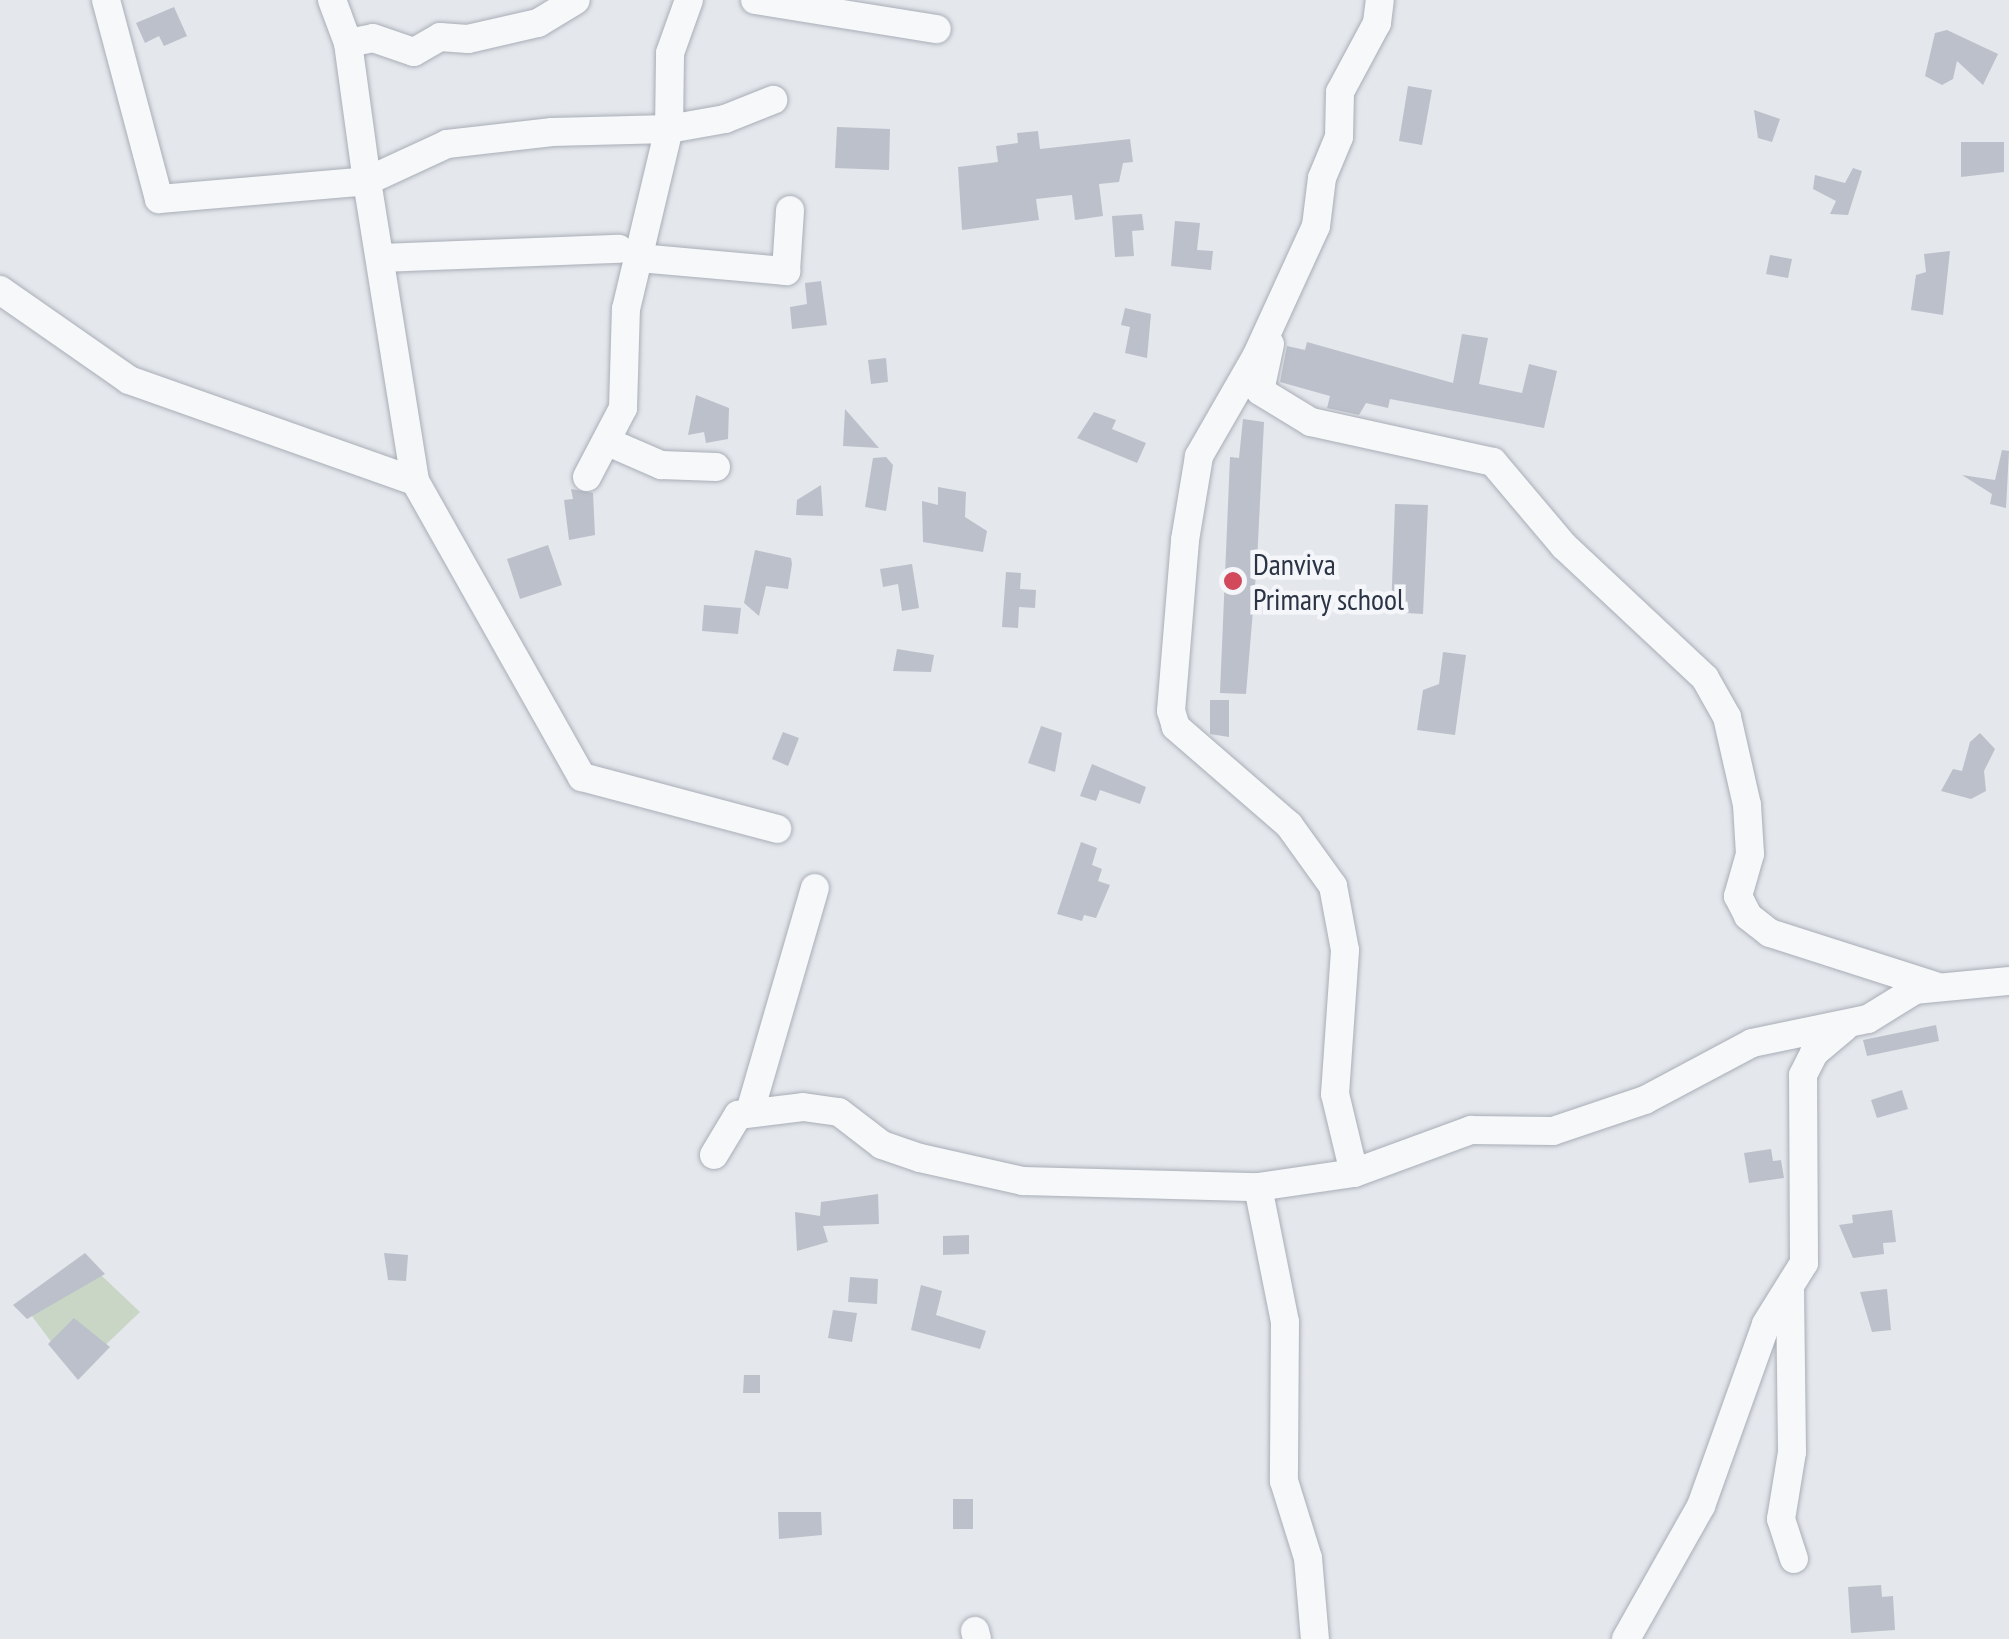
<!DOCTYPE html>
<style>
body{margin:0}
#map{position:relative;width:2009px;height:1639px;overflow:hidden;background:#e4e7ec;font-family:"PT Sans Narrow",sans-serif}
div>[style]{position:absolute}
.green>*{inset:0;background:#c9d6c5}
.building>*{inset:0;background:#bbc0ca}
.roads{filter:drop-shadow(0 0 2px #a9aeb7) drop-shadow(0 0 2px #a9aeb7)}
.minor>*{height:28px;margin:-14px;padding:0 14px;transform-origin:14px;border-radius:14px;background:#f7f8fa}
.dots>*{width:28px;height:28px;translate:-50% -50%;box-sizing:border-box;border:5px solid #f4f6f9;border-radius:50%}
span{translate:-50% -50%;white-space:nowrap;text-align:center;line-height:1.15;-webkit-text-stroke:9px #f4f6f9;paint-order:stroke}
.poi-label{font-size:30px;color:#2b3445}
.left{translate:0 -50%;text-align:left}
</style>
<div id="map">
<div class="green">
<i style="clip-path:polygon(83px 1258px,140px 1312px,75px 1374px,23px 1304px)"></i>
</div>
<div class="building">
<i style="clip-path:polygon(174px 7px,187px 36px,164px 46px,159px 36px,145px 43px,136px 23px)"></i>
<i style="clip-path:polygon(1947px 30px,1998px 54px,1983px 85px,1957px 61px,1953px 79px,1942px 85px,1925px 76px,1935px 33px)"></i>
<i style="clip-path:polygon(1408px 86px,1432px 90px,1422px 145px,1399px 141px)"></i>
<i style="clip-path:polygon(1754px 110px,1780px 119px,1772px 142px,1758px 138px)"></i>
<i style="clip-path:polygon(837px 127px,890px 129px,889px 170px,835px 168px)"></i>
<i style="clip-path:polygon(1038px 131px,1040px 149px,1130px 139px,1133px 162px,1123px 163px,1119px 182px,1099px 184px,1103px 216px,1075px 220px,1072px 195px,1036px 199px,1039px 220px,962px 230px,958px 167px,998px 162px,996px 146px,1018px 143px,1017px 133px)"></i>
<i style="clip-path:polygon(1961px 142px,2004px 142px,2004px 172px,1961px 177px)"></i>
<i style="clip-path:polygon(1853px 168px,1862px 171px,1848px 215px,1830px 214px,1836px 201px,1813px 189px,1815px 175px,1845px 183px)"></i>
<i style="clip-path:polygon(1142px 214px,1144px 230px,1132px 231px,1134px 256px,1115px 257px,1112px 216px)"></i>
<i style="clip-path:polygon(1175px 221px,1200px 223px,1197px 250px,1213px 251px,1211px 270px,1171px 266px)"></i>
<i style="clip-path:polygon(1950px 251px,1943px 315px,1911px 310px,1916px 275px,1926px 272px,1924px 254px)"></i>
<i style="clip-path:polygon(1770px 255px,1792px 259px,1788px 278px,1766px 274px)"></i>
<i style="clip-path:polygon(821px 281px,827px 325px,792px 329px,790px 307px,807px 304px,805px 283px)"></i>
<i style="clip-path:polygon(1125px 308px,1151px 314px,1147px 358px,1125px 353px,1130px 327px,1121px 325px)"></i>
<i style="clip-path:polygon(1462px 334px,1488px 338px,1479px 384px,1522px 393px,1529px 364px,1557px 371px,1544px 428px,1390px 399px,1388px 408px,1366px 403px,1359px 415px,1327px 408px,1330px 396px,1280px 382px,1287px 346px,1305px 350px,1307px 342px,1453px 383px)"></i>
<i style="clip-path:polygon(886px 358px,888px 382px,871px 384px,868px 360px)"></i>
<i style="clip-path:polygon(696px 395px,729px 408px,728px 439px,706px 443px,704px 432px,688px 435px)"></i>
<i style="clip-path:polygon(845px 409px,859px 425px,879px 448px,843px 446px)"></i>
<i style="clip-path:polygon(1094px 412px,1116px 420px,1112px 429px,1146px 443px,1137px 463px,1077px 438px)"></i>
<i style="clip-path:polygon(1243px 419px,1264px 422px,1257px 562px,1246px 694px,1220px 693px,1230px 457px,1239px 458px)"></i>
<i style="clip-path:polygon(2002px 450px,2009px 451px,2006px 508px,1990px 504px,1992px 494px,1962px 475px,1995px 480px)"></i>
<i style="clip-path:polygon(886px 457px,893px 465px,886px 511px,865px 507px,873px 458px)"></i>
<i style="clip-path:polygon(821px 485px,823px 516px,796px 515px,797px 500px)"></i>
<i style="clip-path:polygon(938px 487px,966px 492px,965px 517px,987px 531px,983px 552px,923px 542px,922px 501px,938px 505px)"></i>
<i style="clip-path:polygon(571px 489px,593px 493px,595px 535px,569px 540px,564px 500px,573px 499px)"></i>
<i style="clip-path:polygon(1395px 504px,1428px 505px,1423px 614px,1391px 612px)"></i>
<i style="clip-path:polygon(548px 545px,562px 585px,520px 599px,507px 559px)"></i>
<i style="clip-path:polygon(755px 550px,791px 558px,792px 564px,788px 589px,766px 586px,759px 616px,744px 603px)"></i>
<i style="clip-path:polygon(912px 564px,919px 608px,902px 611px,898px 584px,883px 587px,880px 569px)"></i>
<i style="clip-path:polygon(1006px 572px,1021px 573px,1020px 589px,1036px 590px,1035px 608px,1019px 607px,1018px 628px,1002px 627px)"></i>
<i style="clip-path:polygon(704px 605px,741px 608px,738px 634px,702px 631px)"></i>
<i style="clip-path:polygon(897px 649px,934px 655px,931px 672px,893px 671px)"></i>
<i style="clip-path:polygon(1443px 652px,1466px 655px,1455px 735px,1417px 730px,1423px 690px,1439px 684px)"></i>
<i style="clip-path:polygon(1210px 700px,1229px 700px,1229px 737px,1210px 734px)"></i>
<i style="clip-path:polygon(1041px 726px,1062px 733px,1055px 772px,1028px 763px)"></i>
<i style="clip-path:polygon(783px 732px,799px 738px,788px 766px,772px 759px)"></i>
<i style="clip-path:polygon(1980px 733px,1995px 749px,1984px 771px,1986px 791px,1971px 799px,1941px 791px,1953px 769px,1962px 771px,1970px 742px)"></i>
<i style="clip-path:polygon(1092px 764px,1146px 787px,1140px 804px,1100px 790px,1096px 801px,1080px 796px)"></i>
<i style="clip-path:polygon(1081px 842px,1097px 848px,1092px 865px,1102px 869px,1098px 881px,1110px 885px,1096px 918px,1084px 915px,1082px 921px,1057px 914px)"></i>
<i style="clip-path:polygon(1936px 1025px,1939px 1041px,1867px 1056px,1863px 1040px)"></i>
<i style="clip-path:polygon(1902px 1090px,1908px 1109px,1877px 1118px,1871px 1100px)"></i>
<i style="clip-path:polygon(1771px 1149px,1773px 1161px,1781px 1160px,1784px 1178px,1749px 1183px,1744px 1153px)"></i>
<i style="clip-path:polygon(878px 1194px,879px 1224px,823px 1226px,828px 1242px,797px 1251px,795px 1212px,820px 1216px,821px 1202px)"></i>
<i style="clip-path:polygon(1892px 1210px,1896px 1242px,1883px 1243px,1884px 1254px,1853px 1258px,1839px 1225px,1853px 1223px,1852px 1215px)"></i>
<i style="clip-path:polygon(969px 1235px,969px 1254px,943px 1255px,943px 1236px)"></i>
<i style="clip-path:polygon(85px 1253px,105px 1274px,27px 1319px,13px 1305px)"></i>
<i style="clip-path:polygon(384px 1253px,408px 1255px,406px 1281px,388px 1280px)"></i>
<i style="clip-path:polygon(850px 1277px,878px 1279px,877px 1304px,848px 1302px)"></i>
<i style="clip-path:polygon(921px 1285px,942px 1291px,936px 1315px,986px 1331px,980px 1349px,911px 1330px)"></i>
<i style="clip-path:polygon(1887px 1289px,1891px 1330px,1872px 1332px,1860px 1292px)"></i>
<i style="clip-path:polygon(833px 1310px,857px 1313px,852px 1342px,828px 1338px)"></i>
<i style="clip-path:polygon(74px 1318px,110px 1347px,78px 1380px,48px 1344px)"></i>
<i style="clip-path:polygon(744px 1375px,760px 1375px,760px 1393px,743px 1393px)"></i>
<i style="clip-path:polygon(953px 1499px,973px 1499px,973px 1529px,953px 1529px)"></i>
<i style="clip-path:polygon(778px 1512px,821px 1512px,822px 1535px,779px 1539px)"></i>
<i style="clip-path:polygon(1881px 1585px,1882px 1597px,1893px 1596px,1895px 1630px,1851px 1633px,1848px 1587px)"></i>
</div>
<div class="roads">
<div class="minor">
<i style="left:106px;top:0;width:206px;rotate:75.1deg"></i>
<i style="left:159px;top:199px;width:209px;rotate:-4.9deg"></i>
<i style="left:367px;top:181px;width:304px;rotate:80.9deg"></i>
<i style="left:415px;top:481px;width:340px;rotate:60.6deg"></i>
<i style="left:582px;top:777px;width:202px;rotate:14.9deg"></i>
<i style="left:332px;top:0;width:46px;rotate:69.6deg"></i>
<i style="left:348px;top:43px;width:139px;rotate:82.2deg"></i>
<i style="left:367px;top:181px;width:88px;rotate:-24.8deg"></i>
<i style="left:447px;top:144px;width:106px;rotate:-6.5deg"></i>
<i style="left:552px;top:132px;width:117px;rotate:-1.5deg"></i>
<i style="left:669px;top:129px;width:57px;rotate:-10.1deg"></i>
<i style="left:725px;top:119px;width:52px;rotate:-21.6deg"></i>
<i style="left:755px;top:0;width:184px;rotate:9.1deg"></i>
<i style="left:348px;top:43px;width:25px;rotate:-11deg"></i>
<i style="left:373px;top:38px;width:43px;rotate:18.9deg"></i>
<i style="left:414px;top:52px;width:30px;rotate:-30deg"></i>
<i style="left:440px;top:37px;width:28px;rotate:4deg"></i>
<i style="left:468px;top:39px;width:72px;rotate:-12.9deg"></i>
<i style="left:538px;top:23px;width:44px;rotate:-31.2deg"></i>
<i style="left:381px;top:258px;width:238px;rotate:-2.2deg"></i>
<i style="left:639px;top:258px;width:148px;rotate:5.1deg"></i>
<i style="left:786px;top:271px;width:61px;rotate:-86.2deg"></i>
<i style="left:0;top:290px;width:157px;rotate:34.9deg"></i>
<i style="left:129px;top:380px;width:303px;rotate:19.5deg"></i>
<i style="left:1270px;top:344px;width:48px;rotate:102deg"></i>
<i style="left:1260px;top:391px;width:60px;rotate:31.3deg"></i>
<i style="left:1311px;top:422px;width:186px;rotate:12.4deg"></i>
<i style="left:1493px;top:462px;width:110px;rotate:49.8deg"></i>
<i style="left:1564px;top:546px;width:193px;rotate:43.1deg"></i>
<i style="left:1705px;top:678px;width:45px;rotate:60.6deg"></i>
<i style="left:1727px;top:717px;width:90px;rotate:77.2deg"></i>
<i style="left:1747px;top:805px;width:49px;rotate:86.5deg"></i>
<i style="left:1750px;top:854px;width:44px;rotate:105.9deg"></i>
<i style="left:1738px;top:896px;width:22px;rotate:63deg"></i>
<i style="left:1748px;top:916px;width:28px;rotate:38deg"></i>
<i style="left:1770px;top:933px;width:173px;rotate:17.8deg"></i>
<i style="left:608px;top:442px;width:58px;rotate:23.5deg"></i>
<i style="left:661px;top:465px;width:55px;rotate:2.1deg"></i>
<i style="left:587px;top:477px;width:78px;rotate:-62.4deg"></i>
<i style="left:623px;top:408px;width:99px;rotate:-88.3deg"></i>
<i style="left:626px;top:309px;width:185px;rotate:-76.6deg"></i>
<i style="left:669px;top:129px;width:76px;rotate:-89.2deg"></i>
<i style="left:670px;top:53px;width:56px;rotate:-70.3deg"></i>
<i style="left:751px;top:1108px;width:229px;rotate:-73.8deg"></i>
<i style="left:714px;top:1155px;width:47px;rotate:-59deg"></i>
<i style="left:738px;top:1115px;width:65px;rotate:-7deg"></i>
<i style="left:803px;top:1107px;width:36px;rotate:8deg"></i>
<i style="left:839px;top:1112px;width:54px;rotate:37.5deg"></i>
<i style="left:882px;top:1145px;width:40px;rotate:18.9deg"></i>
<i style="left:920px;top:1158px;width:106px;rotate:12.6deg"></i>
<i style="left:1023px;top:1181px;width:235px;rotate:1.5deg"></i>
<i style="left:1258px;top:1187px;width:97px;rotate:-8.3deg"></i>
<i style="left:1354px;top:1173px;width:125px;rotate:-20.2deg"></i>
<i style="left:1471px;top:1130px;width:82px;rotate:0.7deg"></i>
<i style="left:1553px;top:1131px;width:97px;rotate:-18.6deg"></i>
<i style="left:1645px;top:1100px;width:121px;rotate:-28deg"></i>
<i style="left:1752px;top:1043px;width:118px;rotate:-11.7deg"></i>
<i style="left:1868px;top:1019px;width:55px;rotate:-31.7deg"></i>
<i style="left:1915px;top:990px;width:94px;rotate:-5.5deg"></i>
<i style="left:1354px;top:1173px;width:81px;rotate:-103.5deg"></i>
<i style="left:1335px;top:1094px;width:144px;rotate:-86deg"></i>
<i style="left:1345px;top:950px;width:65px;rotate:-100.6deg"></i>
<i style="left:1333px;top:886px;width:75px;rotate:-125.8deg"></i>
<i style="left:1289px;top:825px;width:150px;rotate:-139.1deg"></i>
<i style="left:1176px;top:727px;width:17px;rotate:-107deg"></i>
<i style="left:1171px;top:711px;width:172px;rotate:-85.3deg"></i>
<i style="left:1185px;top:540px;width:85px;rotate:-80.5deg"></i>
<i style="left:1199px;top:456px;width:114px;rotate:-60.1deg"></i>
<i style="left:1256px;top:357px;width:144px;rotate:-65.4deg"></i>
<i style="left:1316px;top:226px;width:48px;rotate:-82.9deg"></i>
<i style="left:1322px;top:178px;width:44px;rotate:-67.5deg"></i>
<i style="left:1339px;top:137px;width:45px;rotate:-88.7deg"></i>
<i style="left:1340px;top:92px;width:78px;rotate:-61.8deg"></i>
<i style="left:1377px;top:23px;width:23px;rotate:-83deg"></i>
<i style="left:1258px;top:1187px;width:138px;rotate:78.7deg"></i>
<i style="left:1285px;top:1322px;width:159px;rotate:90.4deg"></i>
<i style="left:1284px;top:1481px;width:81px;rotate:72.7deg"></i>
<i style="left:1308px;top:1558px;width:81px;rotate:85.1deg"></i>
<i style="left:1790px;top:1288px;width:164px;rotate:89.3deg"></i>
<i style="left:1792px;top:1452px;width:68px;rotate:99.3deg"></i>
<i style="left:1781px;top:1519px;width:42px;rotate:72deg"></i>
<i style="left:975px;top:1631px;width:8px;rotate:76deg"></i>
<i style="left:1626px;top:1639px;width:153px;rotate:-60.6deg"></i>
<i style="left:1701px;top:1506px;width:193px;rotate:-70.3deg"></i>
<i style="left:1766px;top:1324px;width:72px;rotate:-58.1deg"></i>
<i style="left:1804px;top:1263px;width:188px;rotate:-90.3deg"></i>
<i style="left:1803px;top:1075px;width:25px;rotate:-63deg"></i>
<i style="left:1814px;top:1053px;width:40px;rotate:-40deg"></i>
</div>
</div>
<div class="dots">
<i style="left:1233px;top:581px;background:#d1495b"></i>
</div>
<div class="poi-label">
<span class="left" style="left:1253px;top:581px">Danviva<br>Primary school</span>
</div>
</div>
